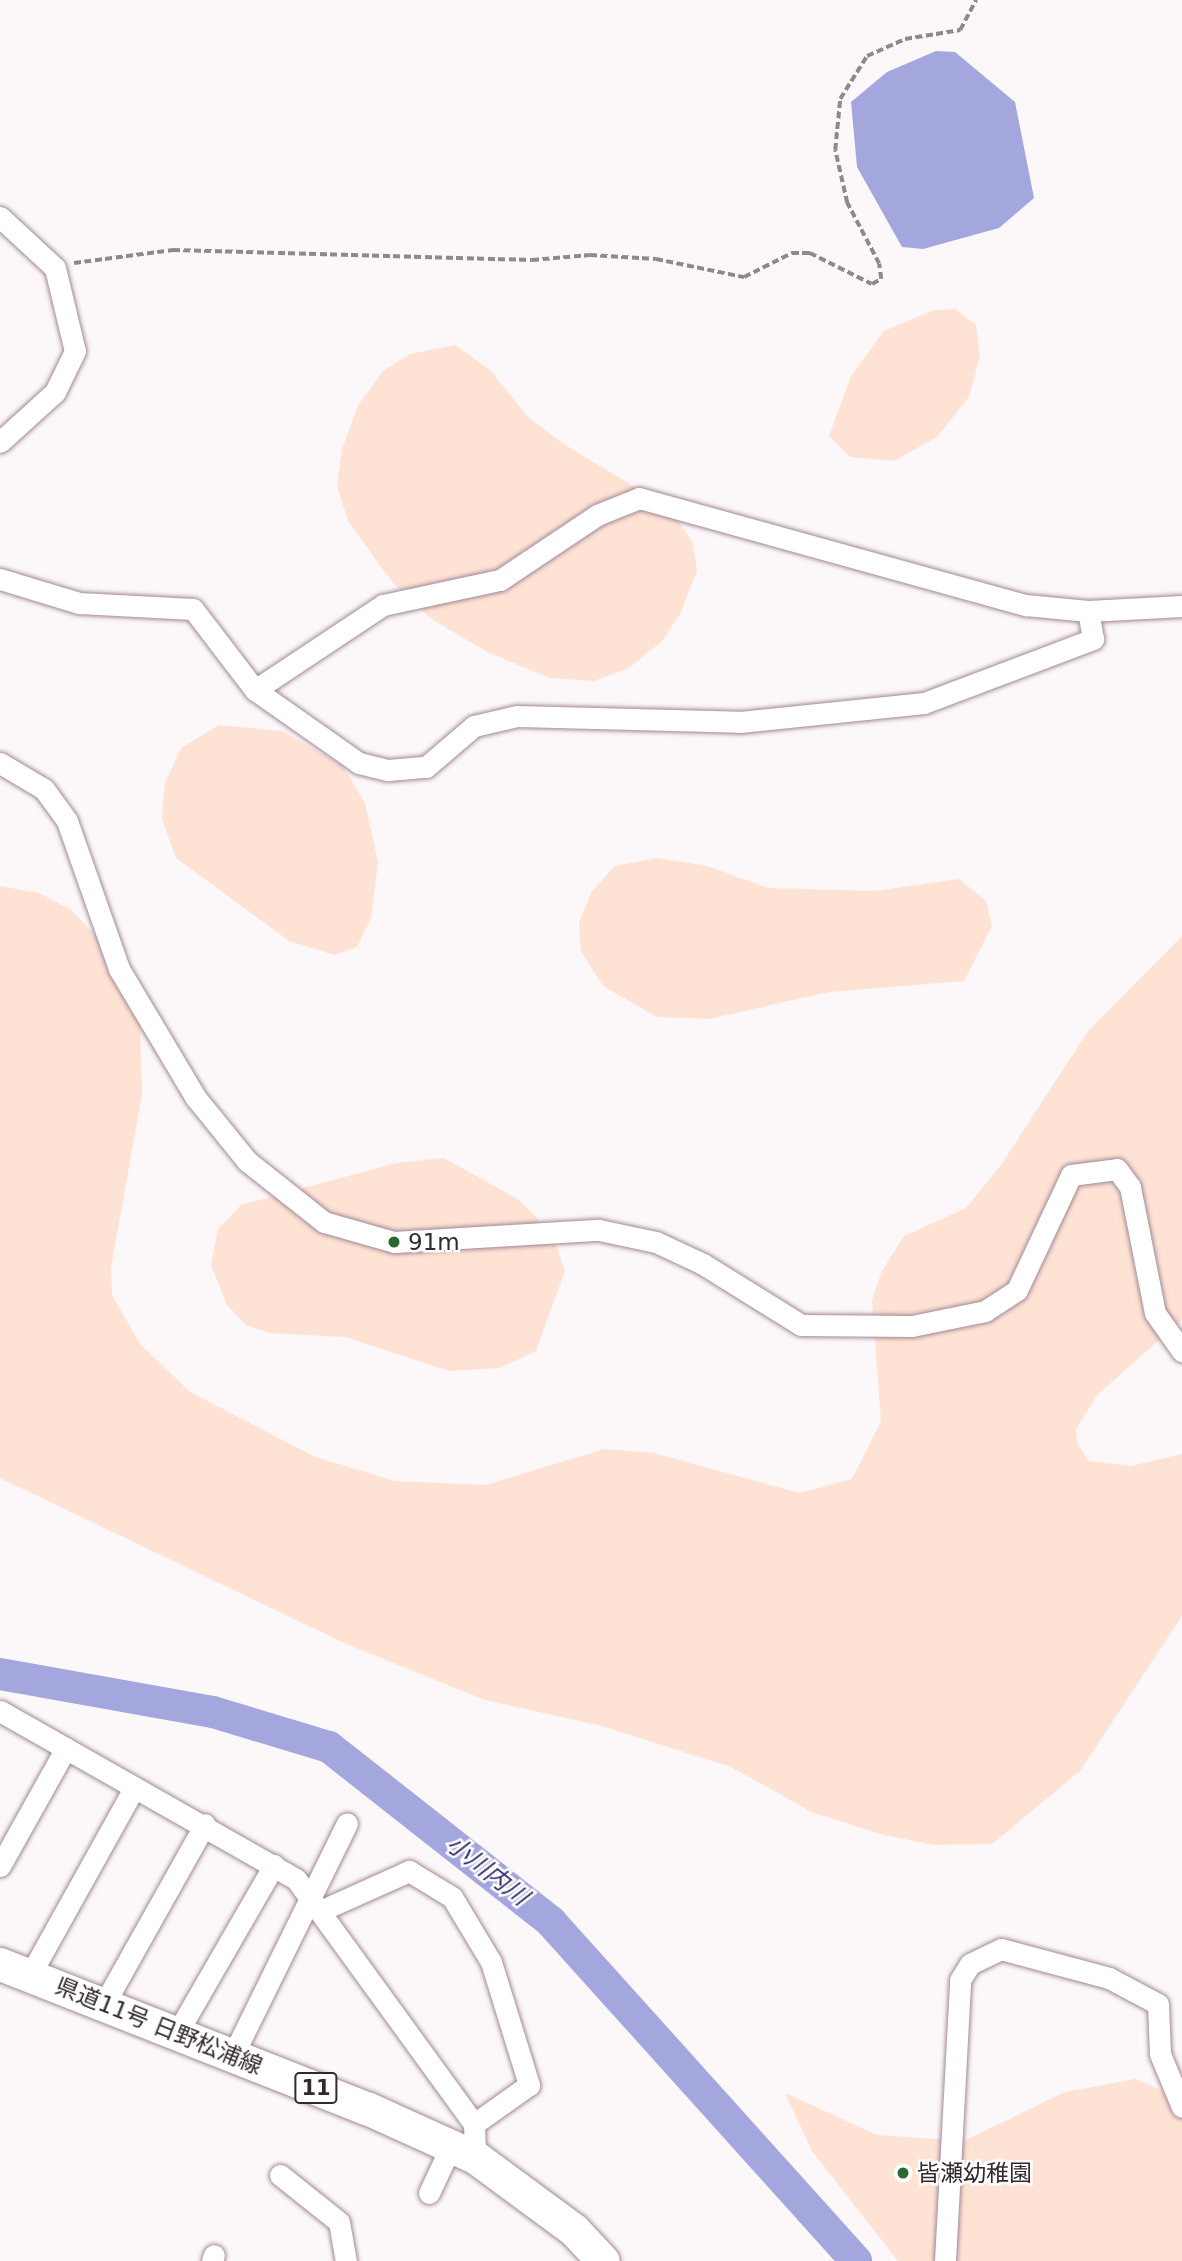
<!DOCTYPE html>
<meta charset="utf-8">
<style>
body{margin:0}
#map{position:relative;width:1182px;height:2261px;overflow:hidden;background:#fcf7f9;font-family:"DejaVu Sans","Noto Sans JP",sans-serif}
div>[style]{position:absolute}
.green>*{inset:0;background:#fee2d4}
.water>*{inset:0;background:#a4a7de}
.river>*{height:32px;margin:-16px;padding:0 16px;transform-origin:16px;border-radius:16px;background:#a4a7de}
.path>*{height:3.5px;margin-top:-1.75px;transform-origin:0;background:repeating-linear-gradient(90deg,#90898c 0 7px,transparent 0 10.5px)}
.roads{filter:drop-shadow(0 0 2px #a18895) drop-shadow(0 0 2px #a18895)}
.street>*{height:21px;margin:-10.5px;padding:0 10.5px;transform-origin:10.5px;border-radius:10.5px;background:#fff}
.primary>*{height:33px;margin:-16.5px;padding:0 16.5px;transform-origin:16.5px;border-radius:16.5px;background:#fff}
.dots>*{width:19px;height:19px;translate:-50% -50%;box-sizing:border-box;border:4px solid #fff;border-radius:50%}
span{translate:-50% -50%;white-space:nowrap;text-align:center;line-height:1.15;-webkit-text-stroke:5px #fff;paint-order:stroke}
.shield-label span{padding:2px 5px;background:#fff;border:2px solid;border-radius:5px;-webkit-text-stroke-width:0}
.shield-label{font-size:21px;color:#32282d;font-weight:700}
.poi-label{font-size:23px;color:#32282d}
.left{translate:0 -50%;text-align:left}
.street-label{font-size:23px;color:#32282d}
.water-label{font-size:24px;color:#2e2969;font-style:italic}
</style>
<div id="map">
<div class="green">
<i style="clip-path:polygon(955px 309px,976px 325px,980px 356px,969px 397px,937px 437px,894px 461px,850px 457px,829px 436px,851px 376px,884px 331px,934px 310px)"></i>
<i style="clip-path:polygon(455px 345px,490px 370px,528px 417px,562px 443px,671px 509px,693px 544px,697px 571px,680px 614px,662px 641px,629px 668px,594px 681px,550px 678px,489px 653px,433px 620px,393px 583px,348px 521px,337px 486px,342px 449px,358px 405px,384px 370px,410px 354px)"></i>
<i style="clip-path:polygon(219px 725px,282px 731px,343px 766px,365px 803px,378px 862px,371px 918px,357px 947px,334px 955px,289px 941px,176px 858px,162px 819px,165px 783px,181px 748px)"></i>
<i style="clip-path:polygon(657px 858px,707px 866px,768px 888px,875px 891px,959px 879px,986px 901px,992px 926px,964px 981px,829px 992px,709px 1019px,657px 1017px,603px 986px,581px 951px,579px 923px,592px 891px,615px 866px)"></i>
<i style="clip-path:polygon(0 886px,39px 893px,71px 910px,98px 938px,140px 1021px,142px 1094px,111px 1267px,112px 1295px,140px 1344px,190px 1392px,313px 1456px,394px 1481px,486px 1485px,604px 1449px,654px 1453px,799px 1493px,852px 1479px,881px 1421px,872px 1300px,882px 1271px,904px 1236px,966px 1208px,1001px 1165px,1088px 1031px,1182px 936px,1182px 1320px,1098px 1394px,1076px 1429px,1077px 1444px,1089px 1461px,1131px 1466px,1182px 1454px,1182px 1616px,1080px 1771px,992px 1844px,933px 1845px,880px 1834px,812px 1812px,731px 1767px,602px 1726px,485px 1700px,344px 1643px,0 1478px)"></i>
<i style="clip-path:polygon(444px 1158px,519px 1200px,552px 1234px,565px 1271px,536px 1351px,500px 1368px,449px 1371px,345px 1337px,270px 1333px,246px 1325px,227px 1305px,211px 1265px,218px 1229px,241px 1205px,396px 1163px)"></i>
<i style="clip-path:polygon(1136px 2079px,1182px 2099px,1182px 2261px,898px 2261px,812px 2151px,785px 2093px,877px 2135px,964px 2141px,1065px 2092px)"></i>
</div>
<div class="water">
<i style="clip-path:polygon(936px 51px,955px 52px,1015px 102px,1034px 198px,999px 228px,923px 249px,902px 247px,857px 167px,851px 102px,887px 72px)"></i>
</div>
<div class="river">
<i style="left:0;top:1674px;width:216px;rotate:10.1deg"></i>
<i style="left:213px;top:1712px;width:121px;rotate:16.8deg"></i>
<i style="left:329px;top:1747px;width:283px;rotate:38.2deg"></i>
<i style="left:551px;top:1922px;width:456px;rotate:48deg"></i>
</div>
<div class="path">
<i style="left:74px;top:263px;width:100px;rotate:-7.5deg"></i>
<i style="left:173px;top:250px;width:359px;rotate:1.6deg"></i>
<i style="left:532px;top:260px;width:58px;rotate:-4.9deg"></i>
<i style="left:590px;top:255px;width:66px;rotate:3.5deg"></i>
<i style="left:656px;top:259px;width:90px;rotate:11.6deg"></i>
<i style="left:744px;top:277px;width:54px;rotate:-26.6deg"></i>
<i style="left:792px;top:253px;width:18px"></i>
<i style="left:810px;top:253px;width:69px;rotate:26.6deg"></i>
<i style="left:872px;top:284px;width:10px;rotate:-29deg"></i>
<i style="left:881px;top:279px;width:15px;rotate:-98deg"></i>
<i style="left:879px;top:264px;width:69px;rotate:-117.7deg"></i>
<i style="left:847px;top:203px;width:54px;rotate:-102.8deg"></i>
<i style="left:835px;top:150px;width:51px;rotate:-84.4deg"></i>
<i style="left:840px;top:99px;width:51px;rotate:-57.9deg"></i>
<i style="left:867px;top:56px;width:42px;rotate:-24.1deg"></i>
<i style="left:905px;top:39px;width:56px;rotate:-9.3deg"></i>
<i style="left:960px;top:30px;width:34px;rotate:-62deg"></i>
</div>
<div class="roads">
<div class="street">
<i style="left:0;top:217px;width:75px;rotate:42.8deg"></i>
<i style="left:55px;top:268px;width:85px;rotate:76.5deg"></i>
<i style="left:75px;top:351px;width:46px;rotate:116deg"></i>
<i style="left:55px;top:392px;width:74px;rotate:137.7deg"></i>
<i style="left:0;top:579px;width:83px;rotate:16.9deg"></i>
<i style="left:79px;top:603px;width:114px;rotate:3deg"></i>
<i style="left:193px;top:609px;width:102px;rotate:52.6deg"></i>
<i style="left:255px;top:690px;width:127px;rotate:35.1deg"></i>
<i style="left:359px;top:763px;width:30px;rotate:14deg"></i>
<i style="left:388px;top:770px;width:38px;rotate:-5deg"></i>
<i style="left:426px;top:767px;width:63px;rotate:-40.5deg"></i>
<i style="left:474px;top:726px;width:44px;rotate:-13.1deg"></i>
<i style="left:517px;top:716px;width:223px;rotate:1.5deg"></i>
<i style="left:740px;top:722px;width:185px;rotate:-5.9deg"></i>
<i style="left:924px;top:703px;width:181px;rotate:-20.7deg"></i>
<i style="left:1093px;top:639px;width:28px;rotate:-100deg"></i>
<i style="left:255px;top:690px;width:154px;rotate:-33.6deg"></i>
<i style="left:383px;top:605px;width:120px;rotate:-12.1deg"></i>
<i style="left:500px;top:580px;width:117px;rotate:-33.8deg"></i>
<i style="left:597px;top:515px;width:45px;rotate:-22deg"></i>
<i style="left:639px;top:498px;width:402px;rotate:15.5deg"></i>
<i style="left:1026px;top:605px;width:62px;rotate:5.5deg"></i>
<i style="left:1088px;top:611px;width:94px;rotate:-3deg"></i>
<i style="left:0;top:763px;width:51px;rotate:30.6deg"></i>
<i style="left:44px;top:789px;width:39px;rotate:54deg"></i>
<i style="left:67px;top:821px;width:157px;rotate:70.6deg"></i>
<i style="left:119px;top:969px;width:150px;rotate:59.2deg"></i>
<i style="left:196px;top:1098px;width:81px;rotate:51deg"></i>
<i style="left:247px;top:1161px;width:98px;rotate:38.4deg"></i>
<i style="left:324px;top:1222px;width:73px;rotate:15.9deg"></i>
<i style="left:394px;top:1242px;width:205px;rotate:-3.4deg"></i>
<i style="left:599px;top:1230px;width:58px;rotate:11.9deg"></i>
<i style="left:656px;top:1242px;width:52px;rotate:25.1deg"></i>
<i style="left:703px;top:1264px;width:115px;rotate:31.9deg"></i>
<i style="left:801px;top:1325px;width:111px;rotate:0.5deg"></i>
<i style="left:912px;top:1326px;width:75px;rotate:-11.6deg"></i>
<i style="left:985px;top:1311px;width:38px;rotate:-33deg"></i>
<i style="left:1017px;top:1290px;width:127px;rotate:-64.8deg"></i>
<i style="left:1071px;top:1175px;width:46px;rotate:-7.4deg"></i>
<i style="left:1117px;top:1169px;width:22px;rotate:54deg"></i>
<i style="left:1130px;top:1187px;width:128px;rotate:78.8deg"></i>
<i style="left:1155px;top:1313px;width:47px;rotate:54.6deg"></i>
<i style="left:0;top:1711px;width:340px;rotate:29.6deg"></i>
<i style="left:296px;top:1879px;width:303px;rotate:54deg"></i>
<i style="left:474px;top:2124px;width:33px;rotate:88deg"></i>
<i style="left:0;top:1866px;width:135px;rotate:-60.8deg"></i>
<i style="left:320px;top:1911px;width:98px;rotate:-24.2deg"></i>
<i style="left:409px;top:1871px;width:50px;rotate:31.2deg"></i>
<i style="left:452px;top:1897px;width:76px;rotate:59deg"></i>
<i style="left:491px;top:1962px;width:129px;rotate:72.8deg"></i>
<i style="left:529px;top:2085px;width:67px;rotate:144.7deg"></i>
<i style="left:30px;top:1975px;width:214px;rotate:-60.9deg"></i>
<i style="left:104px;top:2004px;width:206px;rotate:-60.7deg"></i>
<i style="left:177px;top:2033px;width:194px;rotate:-60deg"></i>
<i style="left:233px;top:2055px;width:258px;rotate:-63.8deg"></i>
<i style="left:280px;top:2175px;width:75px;rotate:38.5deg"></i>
<i style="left:339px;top:2222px;width:40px;rotate:80deg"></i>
<i style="left:429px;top:2193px;width:52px;rotate:-64.9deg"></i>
<i style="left:212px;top:2261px;width:6px;rotate:-72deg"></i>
<i style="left:945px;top:2261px;width:281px;rotate:-86.9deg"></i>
<i style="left:960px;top:1980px;width:19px;rotate:-58deg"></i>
<i style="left:970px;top:1964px;width:34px;rotate:-26deg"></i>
<i style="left:1001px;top:1949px;width:112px;rotate:15deg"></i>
<i style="left:1109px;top:1978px;width:55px;rotate:28deg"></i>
<i style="left:1158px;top:2004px;width:50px;rotate:87.7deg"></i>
<i style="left:1160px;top:2054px;width:57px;rotate:67.5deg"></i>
</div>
<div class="primary">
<i style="left:0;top:1964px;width:396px;rotate:21.5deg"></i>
<i style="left:369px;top:2109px;width:116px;rotate:24.4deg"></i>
<i style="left:475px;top:2157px;width:123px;rotate:36.4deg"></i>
<i style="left:574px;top:2230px;width:42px;rotate:46.9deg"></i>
</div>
</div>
<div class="dots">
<i style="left:394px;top:1242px;background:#296831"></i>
<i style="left:903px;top:2173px;background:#296831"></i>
</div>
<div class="shield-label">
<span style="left:316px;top:2088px">11</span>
</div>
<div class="poi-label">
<span class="left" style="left:408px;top:1242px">91m</span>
<span class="left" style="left:917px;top:2173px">皆瀬幼稚園</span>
</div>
<div class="street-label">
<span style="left:159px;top:2026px;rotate:22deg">県道11号 日野松浦線</span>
</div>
<div class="water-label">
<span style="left:487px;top:1871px;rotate:38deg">小川内川</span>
</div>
</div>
